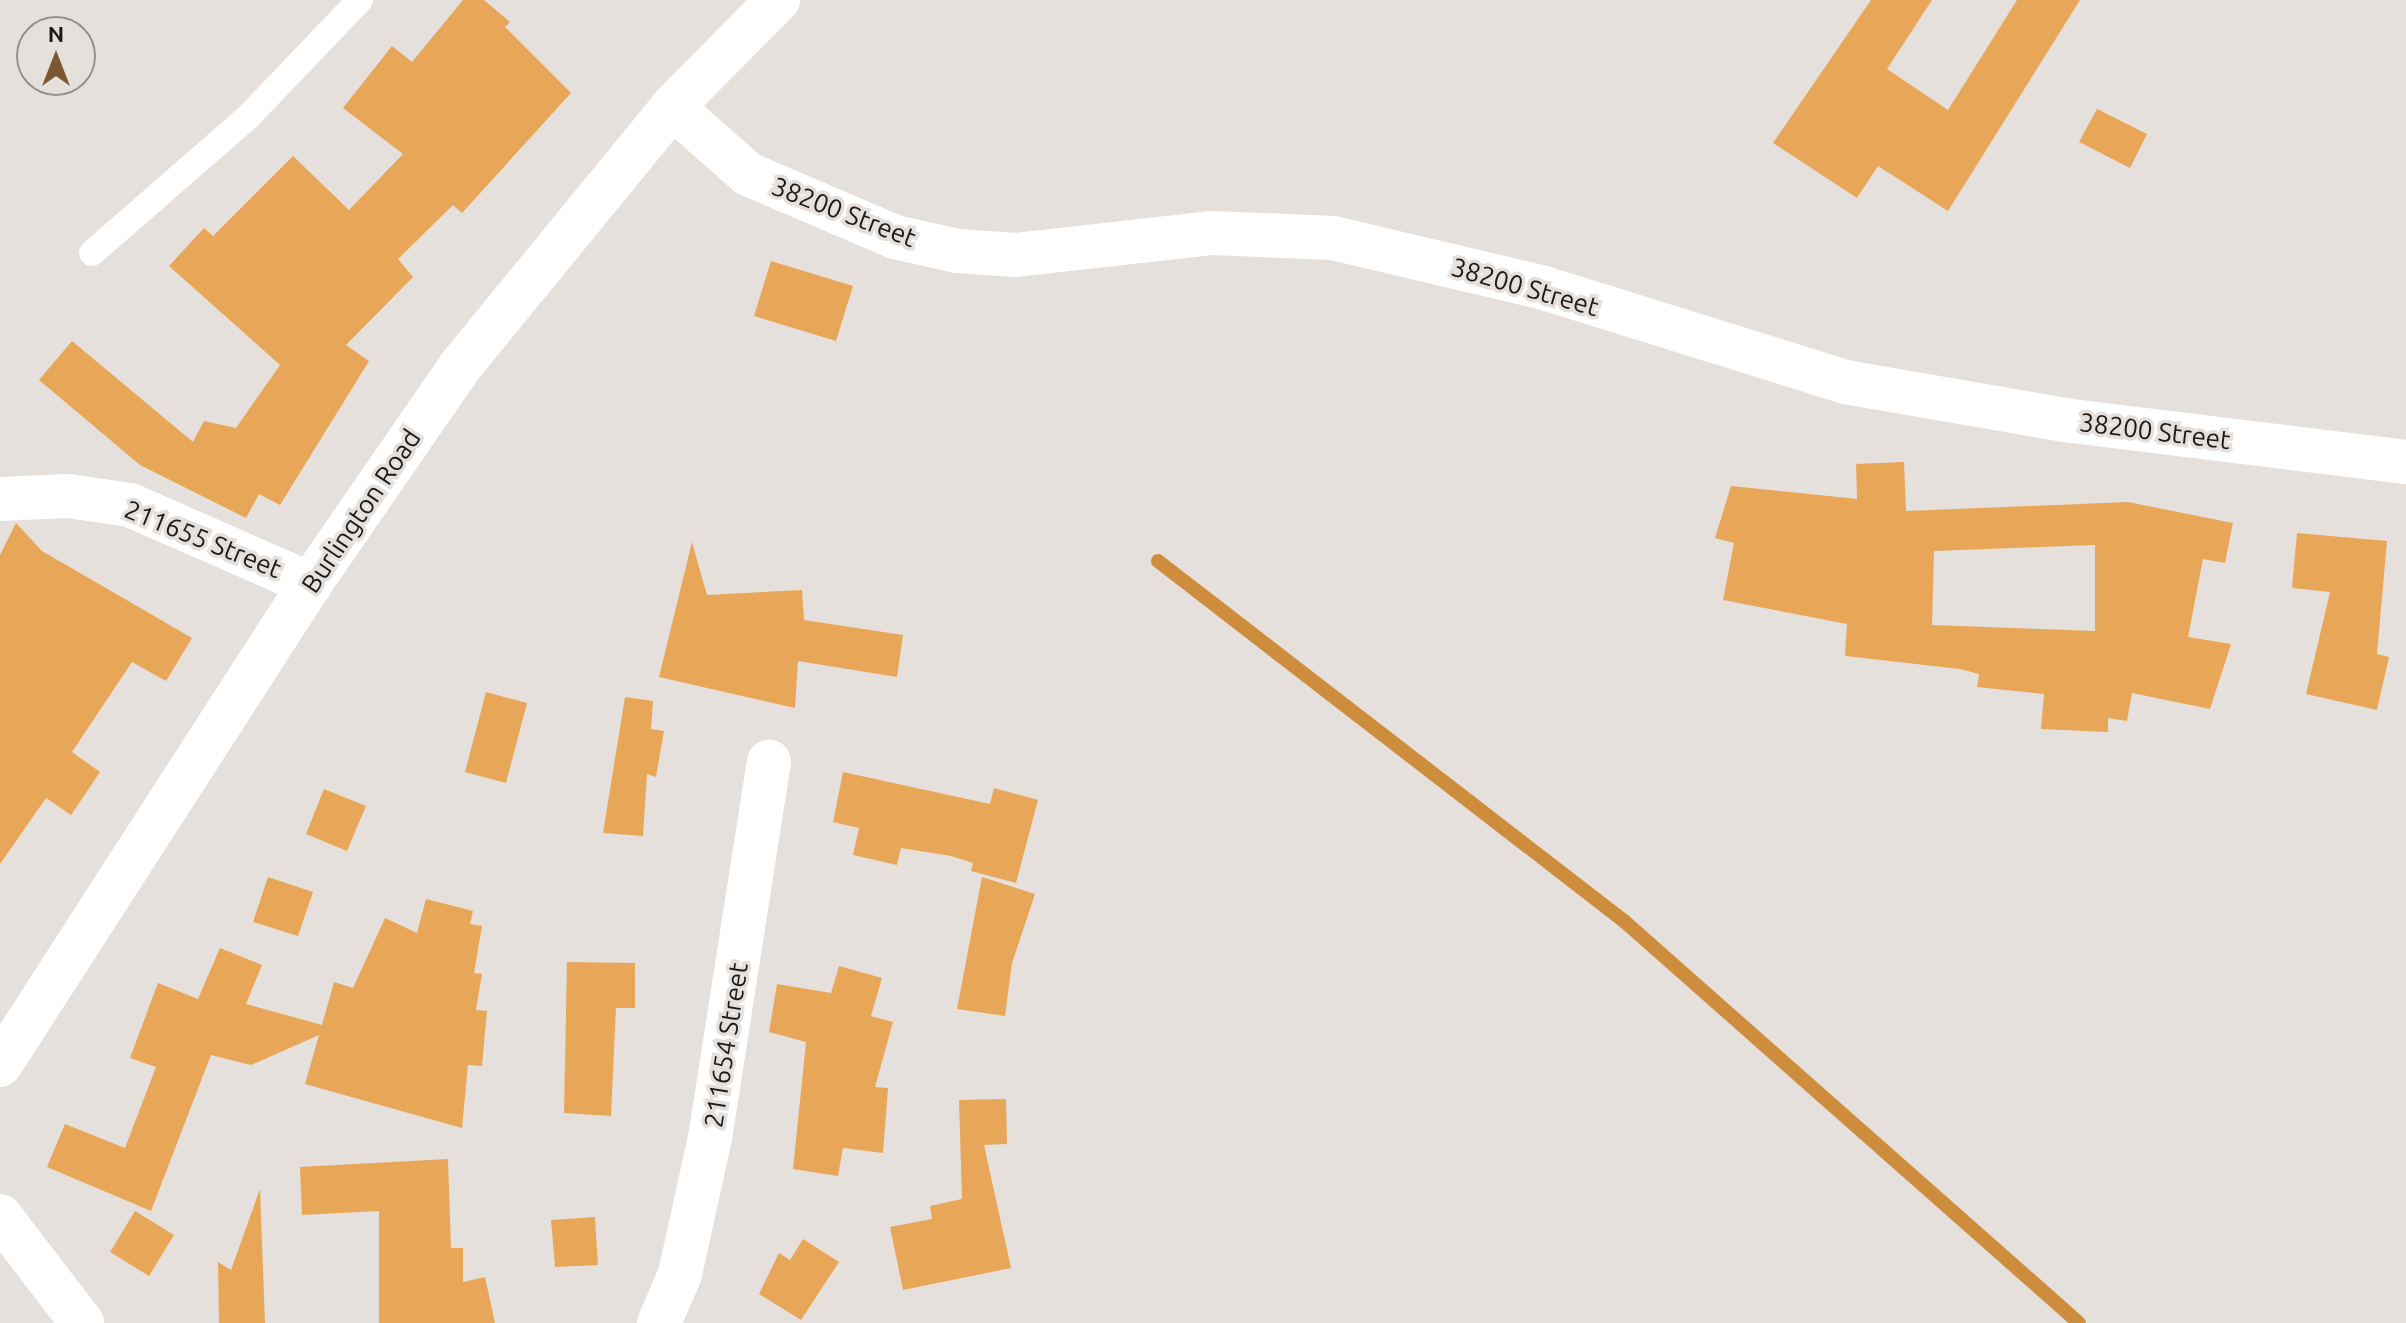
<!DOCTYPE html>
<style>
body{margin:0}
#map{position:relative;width:2406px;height:1323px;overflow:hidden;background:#e5e0dc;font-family:Ubuntu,sans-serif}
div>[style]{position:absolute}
.stream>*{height:14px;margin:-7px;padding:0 7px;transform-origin:7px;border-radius:7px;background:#cd8d3d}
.building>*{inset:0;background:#e8a758}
.service>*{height:26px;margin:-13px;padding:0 13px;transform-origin:13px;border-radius:13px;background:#fff}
.minor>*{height:44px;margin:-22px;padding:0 22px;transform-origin:22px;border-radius:22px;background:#fff}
span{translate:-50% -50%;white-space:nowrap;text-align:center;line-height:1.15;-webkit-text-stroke:7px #e5e0dc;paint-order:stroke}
.street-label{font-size:26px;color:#1c1a19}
.north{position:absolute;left:16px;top:16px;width:80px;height:80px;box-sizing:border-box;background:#e5e0dc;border:2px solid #95918e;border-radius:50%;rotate:0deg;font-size:22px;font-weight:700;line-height:32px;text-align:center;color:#1c1a19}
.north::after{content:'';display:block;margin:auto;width:28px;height:36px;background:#7a5830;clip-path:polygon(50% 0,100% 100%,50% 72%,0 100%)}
</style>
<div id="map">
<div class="stream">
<i style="left:1158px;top:561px;width:589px;rotate:37.69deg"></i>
<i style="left:1624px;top:921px;width:607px;rotate:41.46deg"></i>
</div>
<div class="building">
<i style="clip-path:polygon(463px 0,484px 0,510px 22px,505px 27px,571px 93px,462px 213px,453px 205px,398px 259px,413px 277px,346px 345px,369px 361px,280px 505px,259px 494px,246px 518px,140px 465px,39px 380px,72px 341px,193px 442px,204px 421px,236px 428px,280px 365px,169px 266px,204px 228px,213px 236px,293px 156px,349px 210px,403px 154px,343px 108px,392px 46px,412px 62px)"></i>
<i style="clip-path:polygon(1871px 0,1932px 0,1887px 69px,1948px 110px,2017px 0,2080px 0,1948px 211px,1878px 166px,1857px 198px,1773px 143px)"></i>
<i style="clip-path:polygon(2097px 109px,2147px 134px,2130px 168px,2079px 142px)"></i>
<i style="clip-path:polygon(771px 261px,853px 286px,836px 341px,754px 316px)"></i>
<i style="clip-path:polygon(evenodd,1904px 462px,1906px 511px,2128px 502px,2233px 523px,2225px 563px,2203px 559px,2188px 637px,2231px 644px,2210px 709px,2132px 693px,2127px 721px,2108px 718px,2108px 732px,2041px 729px,2044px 694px,1977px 687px,1979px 674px,1960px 669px,1845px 656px,1847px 624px,1723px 600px,1734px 543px,1715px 538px,1731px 486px,1857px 499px,1856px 464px,1904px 462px,2095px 545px,2095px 631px,1932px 625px,1934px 551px,2095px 545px)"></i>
<i style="clip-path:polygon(16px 523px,42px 551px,192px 638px,166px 681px,132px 662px,72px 752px,100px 772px,71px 815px,46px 798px,0 864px,0 555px)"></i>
<i style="clip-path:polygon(2297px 533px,2387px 541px,2377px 654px,2389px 657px,2377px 710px,2306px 694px,2330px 592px,2292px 588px)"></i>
<i style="clip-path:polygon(692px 542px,707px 595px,802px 590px,804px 620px,903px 635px,897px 677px,798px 661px,795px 708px,659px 677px)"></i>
<i style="clip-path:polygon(486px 692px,527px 703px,506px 783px,465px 772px)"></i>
<i style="clip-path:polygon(625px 697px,653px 701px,651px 729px,664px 731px,656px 777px,647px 774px,643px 836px,603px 833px)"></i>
<i style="clip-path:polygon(843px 772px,990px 804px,994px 788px,1038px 800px,1016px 883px,971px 871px,973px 863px,951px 856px,901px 848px,897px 865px,853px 855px,859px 828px,833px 822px)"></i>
<i style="clip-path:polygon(324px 789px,366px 806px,347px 851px,306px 834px)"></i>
<i style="clip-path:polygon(268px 877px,313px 892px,298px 936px,253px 922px)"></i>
<i style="clip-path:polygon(982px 877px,1035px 894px,1012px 963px,1005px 1016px,957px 1009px)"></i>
<i style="clip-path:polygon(426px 899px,473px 911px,470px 924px,482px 926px,474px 973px,482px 974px,476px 1010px,487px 1011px,482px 1066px,468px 1065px,462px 1128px,305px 1084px,319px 1035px,251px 1065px,211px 1055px,151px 1211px,47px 1167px,65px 1124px,125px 1148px,156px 1067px,130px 1058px,158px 983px,198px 999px,220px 948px,262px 965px,246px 1004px,322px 1025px,334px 982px,353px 988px,385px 918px,417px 933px)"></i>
<i style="clip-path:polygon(567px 962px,635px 963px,635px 1008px,616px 1008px,611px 1116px,564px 1113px)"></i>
<i style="clip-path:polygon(839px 966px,882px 978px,871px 1016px,893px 1022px,875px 1087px,888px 1088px,883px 1153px,843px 1148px,838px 1176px,793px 1169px,806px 1042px,769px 1032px,777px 984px,831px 993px)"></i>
<i style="clip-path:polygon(1006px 1099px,1007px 1144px,984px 1145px,1011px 1268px,903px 1290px,890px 1227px,932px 1219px,930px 1206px,962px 1199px,959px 1100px)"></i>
<i style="clip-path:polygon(448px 1159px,451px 1248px,463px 1248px,463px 1282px,485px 1277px,495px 1323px,379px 1323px,379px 1211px,302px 1215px,300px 1167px)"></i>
<i style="clip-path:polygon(260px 1189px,265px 1323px,219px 1323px,218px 1262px,231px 1270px)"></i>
<i style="clip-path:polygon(135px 1211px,174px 1235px,149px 1276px,110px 1252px)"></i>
<i style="clip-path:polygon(595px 1217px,598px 1265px,555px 1267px,551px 1220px)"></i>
<i style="clip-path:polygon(803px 1239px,839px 1262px,801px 1320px,759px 1294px,779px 1253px,790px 1260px)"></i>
</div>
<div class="service">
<i style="left:92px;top:253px;width:208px;rotate:-41.1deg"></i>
<i style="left:249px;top:116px;width:161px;rotate:-46.3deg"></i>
</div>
<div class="minor">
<i style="left:672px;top:107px;width:101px;rotate:41.4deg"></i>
<i style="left:748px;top:174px;width:160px;rotate:23.2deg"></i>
<i style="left:895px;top:237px;width:64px;rotate:12.7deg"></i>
<i style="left:957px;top:251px;width:59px;rotate:3.9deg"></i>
<i style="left:1016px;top:255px;width:196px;rotate:-6.4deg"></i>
<i style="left:1211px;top:233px;width:122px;rotate:2.3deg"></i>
<i style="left:1333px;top:238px;width:217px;rotate:13.3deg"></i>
<i style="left:1544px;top:288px;width:315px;rotate:17.3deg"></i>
<i style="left:1845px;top:382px;width:222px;rotate:9.8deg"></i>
<i style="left:2064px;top:420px;width:345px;rotate:7deg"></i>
<i style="left:0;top:499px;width:68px;rotate:-2.5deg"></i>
<i style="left:68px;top:496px;width:63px;rotate:8.3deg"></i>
<i style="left:130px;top:505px;width:197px;rotate:23.7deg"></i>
<i style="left:0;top:1065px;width:572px;rotate:-57.2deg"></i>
<i style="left:310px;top:584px;width:267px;rotate:-55.4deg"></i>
<i style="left:462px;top:364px;width:332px;rotate:-50.7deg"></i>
<i style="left:672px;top:107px;width:151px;rotate:-45.3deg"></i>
<i style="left:0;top:1216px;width:135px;rotate:52.5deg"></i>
<i style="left:659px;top:1323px;width:53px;rotate:-66.8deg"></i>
<i style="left:680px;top:1274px;width:139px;rotate:-77.6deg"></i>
<i style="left:710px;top:1138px;width:381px;rotate:-81.1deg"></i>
</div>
<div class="street-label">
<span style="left:844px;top:212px;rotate:21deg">38200 Street</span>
<span style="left:1525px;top:287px;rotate:16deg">38200 Street</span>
<span style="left:2155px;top:431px;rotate:7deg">38200 Street</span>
<span style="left:361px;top:511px;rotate:-56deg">Burlington Road</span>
<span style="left:203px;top:539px;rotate:22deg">211655 Street</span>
<span style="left:726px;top:1045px;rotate:-81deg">211654 Street</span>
</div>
<div class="north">N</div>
</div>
